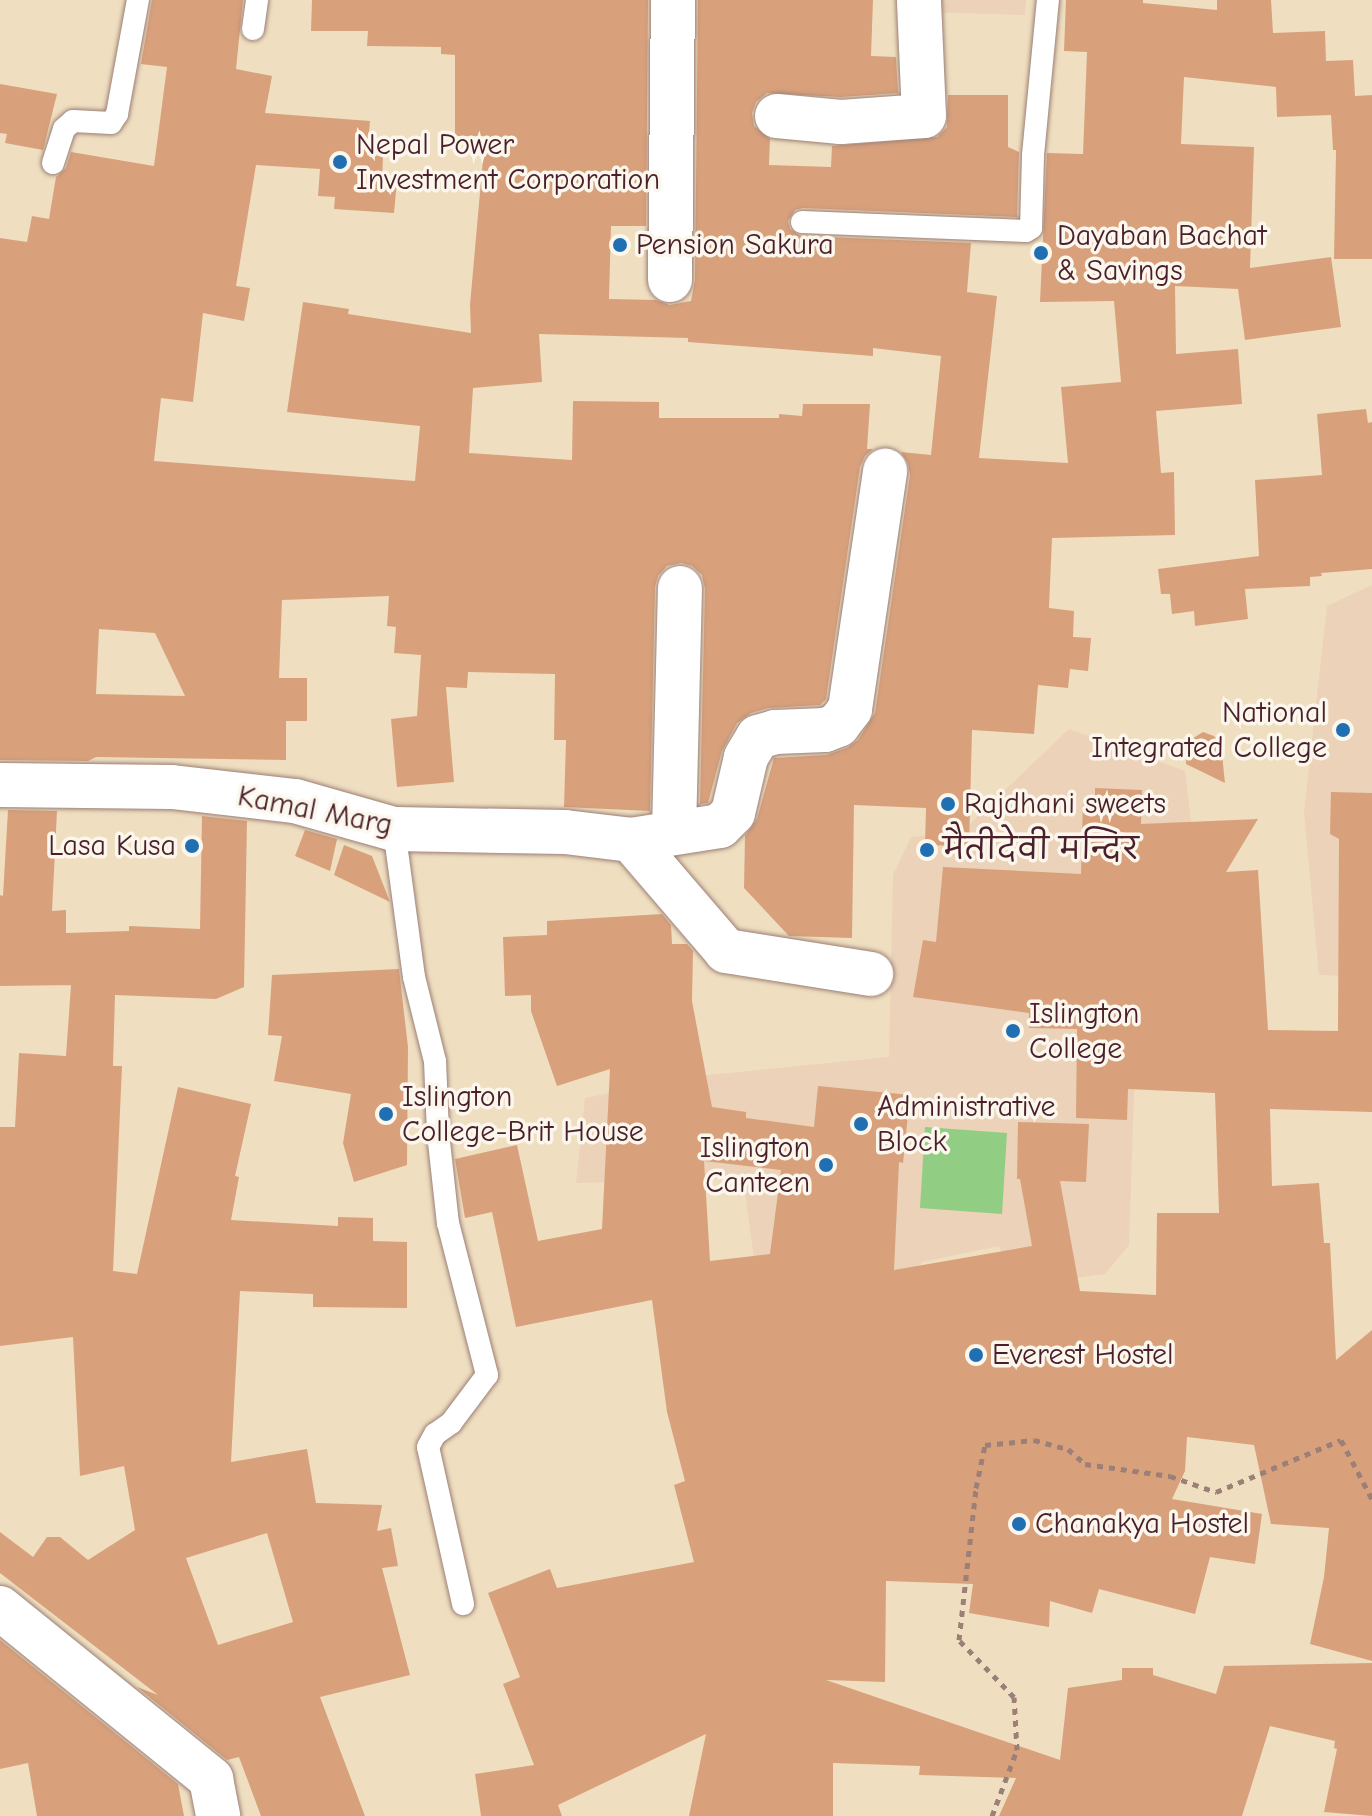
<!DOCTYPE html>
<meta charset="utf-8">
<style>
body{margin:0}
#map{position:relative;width:1372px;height:1816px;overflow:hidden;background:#efdfc0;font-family:"Comic Neue","Playpen Sans Deva",sans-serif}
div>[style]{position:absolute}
.built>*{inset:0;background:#ebd2b8}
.green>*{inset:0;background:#91ce83}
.building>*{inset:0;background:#d8a17c}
.path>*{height:5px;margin-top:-2.5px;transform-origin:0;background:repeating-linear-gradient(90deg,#9c7f76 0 6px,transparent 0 12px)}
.roads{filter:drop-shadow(0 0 2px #9c7f76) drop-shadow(0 0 2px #9c7f76)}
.lane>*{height:22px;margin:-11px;padding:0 11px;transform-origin:11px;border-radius:11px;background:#fff}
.street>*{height:44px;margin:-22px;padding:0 22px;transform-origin:22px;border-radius:22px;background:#fff}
.dots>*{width:22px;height:22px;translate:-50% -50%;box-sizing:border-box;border:4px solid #fbf7ec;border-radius:50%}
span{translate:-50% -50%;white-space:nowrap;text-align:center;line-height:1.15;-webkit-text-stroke:7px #fbf7ec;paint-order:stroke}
.poi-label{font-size:30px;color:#4a1f2b}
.left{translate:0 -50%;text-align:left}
.right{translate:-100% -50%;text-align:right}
.street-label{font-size:30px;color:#4a1f2b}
</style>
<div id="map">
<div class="built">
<i style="clip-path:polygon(923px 0,1026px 0,1025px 15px,923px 12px)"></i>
<i style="clip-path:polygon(1372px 585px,1372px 977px,1319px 975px,1304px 812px,1327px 606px)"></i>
<i style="clip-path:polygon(1069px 729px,1185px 771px,1198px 881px,1137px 1005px,1129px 1245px,1105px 1274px,1014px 1286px,999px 1246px,922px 1262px,909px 1284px,760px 1302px,743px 1178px,576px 1183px,585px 1098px,690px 1077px,889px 1057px,893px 875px,911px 837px,961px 832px)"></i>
</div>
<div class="green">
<i style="clip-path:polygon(925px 1127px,1007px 1133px,1002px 1214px,920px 1208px)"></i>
</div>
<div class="building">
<i style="clip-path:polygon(evenodd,152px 0,243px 0,236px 69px,272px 76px,265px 113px,370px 121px,367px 155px,383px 156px,382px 179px,397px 180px,394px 213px,334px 209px,335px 197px,318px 196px,320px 169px,256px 165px,236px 286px,250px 288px,244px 321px,203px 313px,193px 402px,161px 398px,154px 461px,415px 481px,420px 426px,287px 412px,303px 302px,349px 309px,348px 314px,471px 333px,470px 305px,485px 136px,455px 136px,455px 55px,441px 54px,441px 47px,367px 46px,368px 31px,311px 31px,312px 0,648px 0,646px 226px,611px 226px,609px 299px,656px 300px,670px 305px,691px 301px,695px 280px,698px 0,873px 0,871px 56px,896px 57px,898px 93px,841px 97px,767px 93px,756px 102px,752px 113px,754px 126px,770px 139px,769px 165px,831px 167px,832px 146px,937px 137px,947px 127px,948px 95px,1008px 95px,1008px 147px,1019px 152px,1017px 217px,803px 208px,795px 210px,788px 221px,790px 229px,801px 236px,971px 243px,967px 292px,997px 296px,979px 458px,1068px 463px,1061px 387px,1121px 382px,1114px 301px,1040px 302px,1047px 153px,1083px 154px,1087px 52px,1064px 51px,1066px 0,1143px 0,1143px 3px,1217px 10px,1217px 0,1271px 0,1273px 33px,1325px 31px,1326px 61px,1353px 60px,1355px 96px,1372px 95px,1372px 259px,1334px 259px,1336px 150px,1333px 150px,1331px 115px,1277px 117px,1276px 87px,1184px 77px,1181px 144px,1254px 147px,1250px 268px,1331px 257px,1341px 327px,1245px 340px,1238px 289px,1175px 286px,1176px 354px,1238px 349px,1242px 404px,1156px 411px,1161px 473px,1174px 472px,1175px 535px,1052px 538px,1049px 608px,1074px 611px,1073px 637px,1091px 638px,1088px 671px,1070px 669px,1068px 688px,1038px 685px,1034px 734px,972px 730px,969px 846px,925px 845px,926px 808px,854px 805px,852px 938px,789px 936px,744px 888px,745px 836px,757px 819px,774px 758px,826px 755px,847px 748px,858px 740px,875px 713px,910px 475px,908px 463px,901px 452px,931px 455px,941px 356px,873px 348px,873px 356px,688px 342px,688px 338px,539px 334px,542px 382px,473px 388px,469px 453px,572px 460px,573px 401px,659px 402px,659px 418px,779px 418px,779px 414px,802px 416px,803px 404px,870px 404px,867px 449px,873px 449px,865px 456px,860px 467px,826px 699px,820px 705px,768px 708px,751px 713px,737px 723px,722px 751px,708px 803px,700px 804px,705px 589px,702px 575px,692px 566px,681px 563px,667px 566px,658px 576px,655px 587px,650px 811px,564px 807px,566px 740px,554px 740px,555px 674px,468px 672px,467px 688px,446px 687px,454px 782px,397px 787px,391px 719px,417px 716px,421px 655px,394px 653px,396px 627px,387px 626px,389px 596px,282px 600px,279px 678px,307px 678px,307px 721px,286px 721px,286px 760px,96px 757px,88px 761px,0 760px,0 238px,27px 242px,32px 216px,49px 219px,56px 177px,66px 168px,71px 152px,154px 166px,167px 67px,141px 64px,152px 0,99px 629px,155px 633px,185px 696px,96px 694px,99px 629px)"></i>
<i style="clip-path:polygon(0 84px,57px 94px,43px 150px,5px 143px,7px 134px,0 133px)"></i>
<i style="clip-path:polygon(1366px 409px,1368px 423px,1372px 422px,1372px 569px,1321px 573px,1322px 576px,1310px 577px,1310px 586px,1245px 589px,1248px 619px,1195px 626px,1194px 611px,1172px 614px,1170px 594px,1161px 594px,1158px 569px,1259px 556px,1255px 480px,1322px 475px,1317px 414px)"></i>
<i style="clip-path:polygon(1203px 732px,1214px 736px,1221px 745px,1225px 783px,1186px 764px,1187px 742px)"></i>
<i style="clip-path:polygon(evenodd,1095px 788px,1142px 790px,1141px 824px,1258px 819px,1226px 872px,1258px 870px,1268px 1030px,1338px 1031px,1339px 839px,1330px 834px,1331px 792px,1372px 793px,1372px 1112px,1270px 1109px,1272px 1186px,1319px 1183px,1324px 1243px,1330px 1243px,1336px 1360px,1372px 1330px,1372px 1661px,1310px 1644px,1324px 1577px,1329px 1528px,1271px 1524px,1254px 1445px,1187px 1437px,1185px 1471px,1172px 1499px,1262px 1514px,1255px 1564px,1210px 1557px,1195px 1614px,1099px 1589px,1092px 1613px,1050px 1601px,1049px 1627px,969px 1613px,973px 1584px,886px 1581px,885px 1682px,826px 1680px,1060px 1760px,1068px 1688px,1122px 1680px,1122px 1668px,1153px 1668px,1153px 1675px,1216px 1694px,1224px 1666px,1372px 1663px,1372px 1816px,1324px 1812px,1337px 1749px,1334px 1748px,1335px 1741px,1270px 1726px,1242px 1816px,999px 1816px,1016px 1778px,919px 1775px,920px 1766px,833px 1763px,833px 1816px,689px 1816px,706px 1734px,558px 1805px,562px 1816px,481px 1816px,475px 1774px,534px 1765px,503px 1684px,520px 1677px,488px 1593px,550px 1569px,557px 1588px,694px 1562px,674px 1485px,685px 1481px,667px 1412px,652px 1300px,516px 1327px,492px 1212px,465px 1218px,455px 1159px,517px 1145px,538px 1241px,602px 1229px,610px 1069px,557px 1086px,531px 1011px,531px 995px,505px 996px,503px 937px,547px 935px,547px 921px,662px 914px,671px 925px,672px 944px,687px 944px,693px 951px,692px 1001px,712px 1107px,746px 1112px,746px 1118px,814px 1127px,818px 1086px,910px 1095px,903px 1163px,899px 1162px,894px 1270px,1032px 1246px,1020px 1179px,1017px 1179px,1018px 1122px,1089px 1124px,1086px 1182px,1060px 1181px,1080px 1291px,1156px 1295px,1157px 1213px,1219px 1213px,1215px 1093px,1128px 1089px,1127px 1120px,1076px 1118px,1077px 1029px,1029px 1028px,1029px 1013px,913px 997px,923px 940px,936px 942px,943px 867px,1081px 874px,1083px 801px,1095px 801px,1095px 788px,704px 1161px,781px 1170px,770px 1254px,710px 1261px,704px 1161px)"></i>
<i style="clip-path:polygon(evenodd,8px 810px,57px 811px,52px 911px,66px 910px,66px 933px,129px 931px,129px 926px,200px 929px,202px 816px,247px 821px,244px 987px,216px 999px,115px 995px,113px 1066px,122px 1066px,113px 1271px,137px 1274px,178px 1087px,251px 1104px,235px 1176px,239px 1177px,231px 1220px,338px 1226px,338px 1217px,373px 1218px,373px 1241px,407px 1242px,407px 1308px,313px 1307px,313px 1294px,240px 1291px,231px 1462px,307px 1449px,316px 1503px,382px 1505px,377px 1531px,391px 1528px,398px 1566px,382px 1568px,410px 1675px,320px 1697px,365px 1816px,261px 1816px,239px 1757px,227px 1760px,137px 1687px,158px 1695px,0 1573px,0 1532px,33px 1557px,47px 1537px,60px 1537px,88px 1560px,135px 1530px,124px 1466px,80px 1476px,73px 1337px,0 1346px,0 1127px,15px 1127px,19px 1053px,66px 1056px,71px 985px,0 986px,0 895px,3px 896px,8px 810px,267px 1533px,293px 1622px,218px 1645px,186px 1558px,267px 1533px)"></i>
<i style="clip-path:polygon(305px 830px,337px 839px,330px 871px,295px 856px)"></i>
<i style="clip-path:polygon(344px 845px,372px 856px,390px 902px,334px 875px)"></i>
<i style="clip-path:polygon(399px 969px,408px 1047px,407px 1165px,354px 1182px,343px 1143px,351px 1094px,274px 1081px,282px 1036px,268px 1035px,272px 975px)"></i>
<i style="clip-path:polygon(0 1640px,178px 1784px,184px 1816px,37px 1816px,28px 1763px,0 1769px)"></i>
</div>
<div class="path">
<i style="left:992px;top:1816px;width:71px;rotate:-69.3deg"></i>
<i style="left:1017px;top:1750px;width:53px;rotate:-93.2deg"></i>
<i style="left:1014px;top:1697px;width:79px;rotate:-134deg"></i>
<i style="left:959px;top:1640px;width:153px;rotate:-83.6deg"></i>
<i style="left:976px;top:1488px;width:44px;rotate:-78.2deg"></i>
<i style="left:985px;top:1445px;width:49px;rotate:-5.8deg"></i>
<i style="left:1034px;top:1440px;width:35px;rotate:15deg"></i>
<i style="left:1068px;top:1449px;width:23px;rotate:41deg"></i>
<i style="left:1085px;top:1464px;width:86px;rotate:8deg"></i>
<i style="left:1170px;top:1476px;width:49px;rotate:19.2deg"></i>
<i style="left:1216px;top:1492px;width:135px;rotate:-22.6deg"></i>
<i style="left:1341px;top:1440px;width:67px;rotate:62.3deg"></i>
</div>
<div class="roads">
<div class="lane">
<i style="left:253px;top:29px;width:29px;rotate:-82deg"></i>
<i style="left:53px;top:163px;width:36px;rotate:-72deg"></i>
<i style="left:64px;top:129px;width:12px;rotate:-42deg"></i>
<i style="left:73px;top:121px;width:38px;rotate:3deg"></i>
<i style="left:111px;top:123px;width:11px;rotate:-56deg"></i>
<i style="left:117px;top:114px;width:116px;rotate:-79.6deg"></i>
<i style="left:802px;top:222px;width:224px;rotate:2.3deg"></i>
<i style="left:1026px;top:231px;width:6px;rotate:-31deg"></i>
<i style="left:1031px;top:228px;width:73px;rotate:-88.4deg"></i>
<i style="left:1033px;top:155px;width:156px;rotate:-84.5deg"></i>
<i style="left:394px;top:829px;width:149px;rotate:82.3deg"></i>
<i style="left:414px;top:977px;width:87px;rotate:76deg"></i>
<i style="left:435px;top:1061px;width:72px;rotate:87.6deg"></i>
<i style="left:438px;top:1133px;width:91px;rotate:83.7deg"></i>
<i style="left:448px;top:1223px;width:157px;rotate:75.6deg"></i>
<i style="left:487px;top:1375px;width:60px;rotate:126.9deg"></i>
<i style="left:451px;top:1423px;width:19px;rotate:145deg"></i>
<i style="left:435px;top:1434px;width:15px;rotate:118deg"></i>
<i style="left:428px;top:1447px;width:161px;rotate:77.4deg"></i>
</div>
<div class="street">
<i style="left:777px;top:116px;width:64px;rotate:5.4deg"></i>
<i style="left:841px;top:122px;width:83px;rotate:-4.1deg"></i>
<i style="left:924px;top:116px;width:116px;rotate:-92.5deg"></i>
<i style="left:670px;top:280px;width:280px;rotate:-89.4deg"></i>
<i style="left:0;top:785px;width:172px;rotate:0.7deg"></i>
<i style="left:172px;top:787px;width:124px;rotate:6.5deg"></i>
<i style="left:295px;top:801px;width:103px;rotate:15.8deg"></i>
<i style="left:394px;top:829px;width:171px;rotate:1deg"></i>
<i style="left:565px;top:832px;width:66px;rotate:6.9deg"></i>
<i style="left:631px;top:840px;width:90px;rotate:-8.9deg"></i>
<i style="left:720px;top:826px;width:18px;rotate:-45deg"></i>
<i style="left:733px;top:813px;width:57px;rotate:-76.9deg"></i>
<i style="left:746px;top:757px;width:23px;rotate:-59deg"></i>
<i style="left:758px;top:737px;width:18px;rotate:-16deg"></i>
<i style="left:775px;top:732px;width:50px;rotate:-2.3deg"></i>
<i style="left:825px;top:730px;width:14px;rotate:-21deg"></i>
<i style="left:838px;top:725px;width:20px;rotate:-53deg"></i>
<i style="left:850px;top:709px;width:241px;rotate:-81.6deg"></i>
<i style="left:674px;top:832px;width:244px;rotate:-88.6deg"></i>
<i style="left:631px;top:840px;width:146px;rotate:49.4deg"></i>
<i style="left:726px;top:951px;width:147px;rotate:9deg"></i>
<i style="left:0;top:1608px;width:272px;rotate:39deg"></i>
<i style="left:211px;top:1779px;width:38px;rotate:79deg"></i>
</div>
</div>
<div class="dots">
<i style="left:340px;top:162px;background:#1f6fb2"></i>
<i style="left:620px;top:245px;background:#1f6fb2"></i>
<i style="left:1041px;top:253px;background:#1f6fb2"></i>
<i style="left:1343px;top:730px;background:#1f6fb2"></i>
<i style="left:948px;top:804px;background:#1f6fb2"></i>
<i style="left:192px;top:846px;background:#1f6fb2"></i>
<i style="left:927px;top:850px;background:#1f6fb2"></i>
<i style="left:1013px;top:1031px;background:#1f6fb2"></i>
<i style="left:386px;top:1114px;background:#1f6fb2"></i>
<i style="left:861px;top:1124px;background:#1f6fb2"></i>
<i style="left:826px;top:1165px;background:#1f6fb2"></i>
<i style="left:976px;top:1355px;background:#1f6fb2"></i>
<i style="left:1019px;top:1524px;background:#1f6fb2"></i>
</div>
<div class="poi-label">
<span class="left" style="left:356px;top:162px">Nepal Power<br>Investment Corporation</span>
<span class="left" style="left:1057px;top:253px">Dayaban Bachat<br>&amp; Savings</span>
<span class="left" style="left:636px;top:245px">Pension Sakura</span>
<span class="right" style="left:1327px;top:730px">National<br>Integrated College</span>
<span class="left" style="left:964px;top:804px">Rajdhani sweets</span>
<span class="right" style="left:176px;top:846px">Lasa Kusa</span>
<span class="left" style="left:943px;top:850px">मैतीदेवी मन्दिर</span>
<span class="left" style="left:1029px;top:1031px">Islington<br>College</span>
<span class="left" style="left:402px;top:1114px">Islington<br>College-Brit House</span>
<span class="left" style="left:877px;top:1124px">Administrative<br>Block</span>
<span class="right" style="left:810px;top:1165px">Islington<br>Canteen</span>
<span class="left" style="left:992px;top:1355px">Everest Hostel</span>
<span class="left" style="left:1035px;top:1524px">Chanakya Hostel</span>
</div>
<div class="street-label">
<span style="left:315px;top:811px;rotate:11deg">Kamal Marg</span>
</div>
</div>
